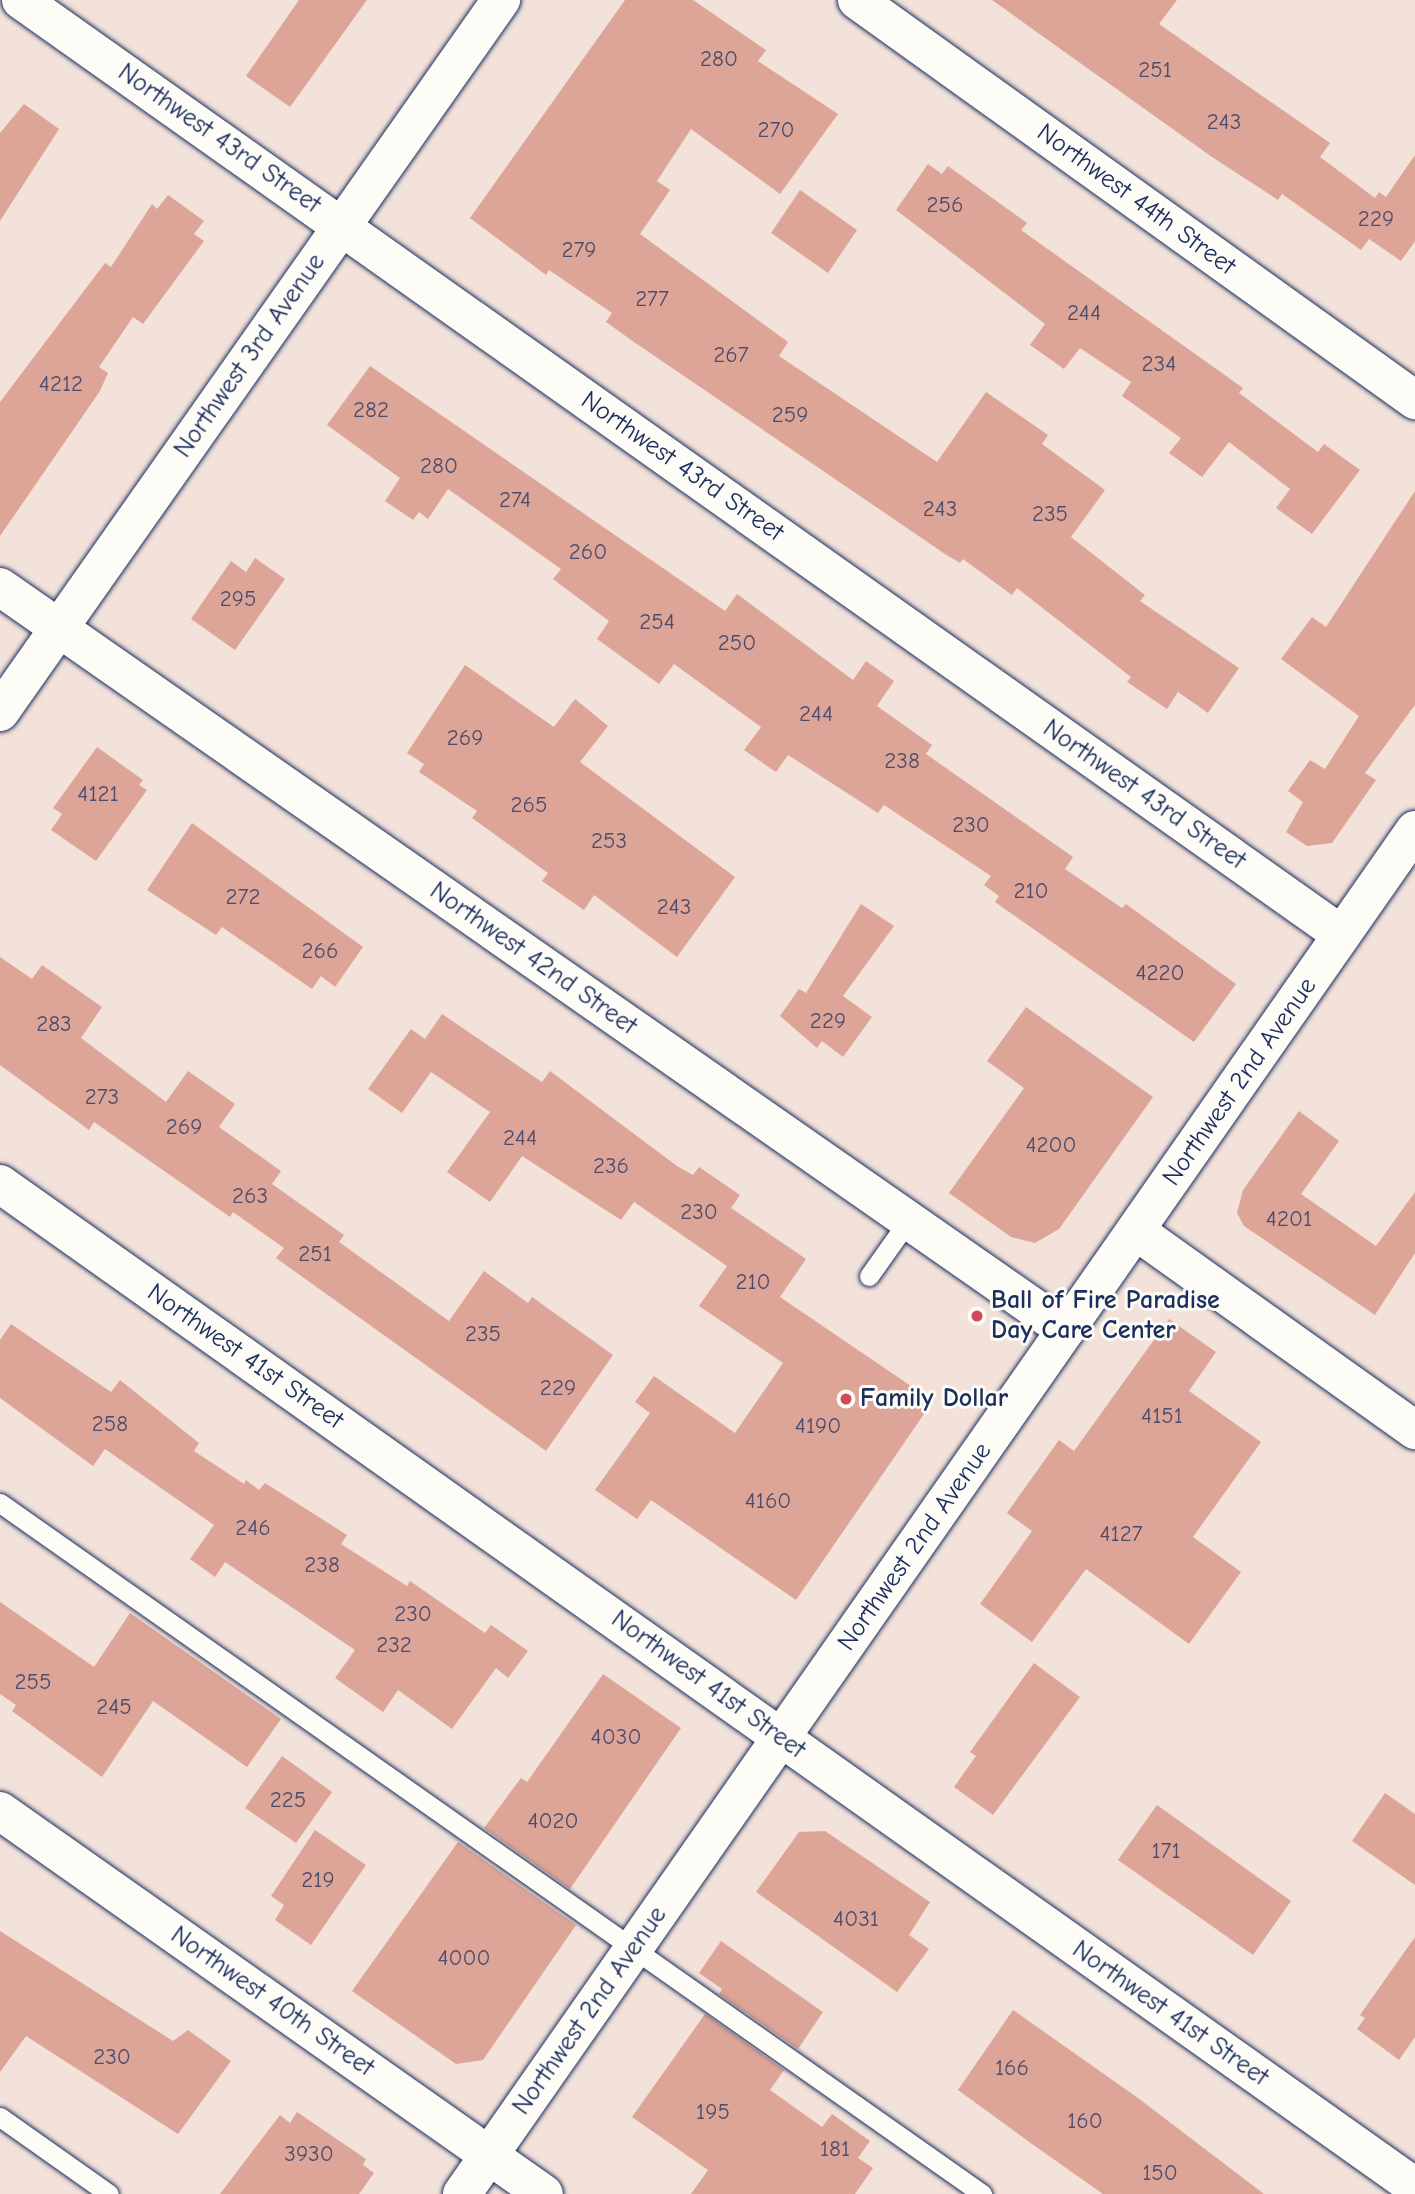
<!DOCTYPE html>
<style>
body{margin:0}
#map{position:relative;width:1415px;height:2194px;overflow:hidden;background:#f3e2da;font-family:"Comic Neue",sans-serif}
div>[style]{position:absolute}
.building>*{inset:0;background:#dda498}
.roads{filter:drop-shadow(0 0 2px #1b2f5e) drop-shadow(0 0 2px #1b2f5e)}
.service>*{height:19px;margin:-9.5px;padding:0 9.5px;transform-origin:9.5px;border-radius:9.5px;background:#fdfcf7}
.minor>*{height:38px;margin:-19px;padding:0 19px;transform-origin:19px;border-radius:19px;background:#fdfcf7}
.tertiary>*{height:38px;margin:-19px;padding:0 19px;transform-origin:19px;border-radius:19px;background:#fdfcf7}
.dots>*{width:19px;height:19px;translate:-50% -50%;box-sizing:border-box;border:4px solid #fdfcf7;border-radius:50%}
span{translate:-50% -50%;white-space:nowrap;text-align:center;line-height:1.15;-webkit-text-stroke:6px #fdfcf7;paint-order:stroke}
.number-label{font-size:23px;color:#4c4c6c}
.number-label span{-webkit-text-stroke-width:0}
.street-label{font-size:26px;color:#1b2f5e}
.poi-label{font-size:26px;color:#1b2f5e;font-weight:700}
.left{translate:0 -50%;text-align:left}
</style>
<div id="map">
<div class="building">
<i style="clip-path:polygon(299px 0,367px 0,290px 107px,246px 76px)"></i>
<i style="clip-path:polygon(625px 0,693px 0,766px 50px,758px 61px,838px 114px,780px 194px,691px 129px,657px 181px,670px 190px,640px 234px,788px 342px,779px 356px,937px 462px,986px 392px,1048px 435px,1042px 444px,1105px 490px,1071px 537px,1145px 595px,1140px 601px,1239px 668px,1208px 713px,1178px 692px,1167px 709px,1127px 682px,1131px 677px,1017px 588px,1012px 595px,963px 559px,960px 563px,945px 554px,634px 342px,606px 322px,612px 313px,549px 270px,546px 275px,470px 218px)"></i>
<i style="clip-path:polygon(992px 0,1177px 0,1159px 24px,1330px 143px,1320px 157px,1375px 198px,1379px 192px,1386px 197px,1415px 155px,1415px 241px,1401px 261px,1369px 239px,1361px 250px,1282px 194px,1278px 200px,1212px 157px)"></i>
<i style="clip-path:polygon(24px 104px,59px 129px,0 221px,0 133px)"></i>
<i style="clip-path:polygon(928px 164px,942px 174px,948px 166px,1027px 223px,1021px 230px,1243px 388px,1239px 393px,1318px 452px,1324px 444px,1360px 470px,1312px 534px,1276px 508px,1290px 489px,1229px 442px,1202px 477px,1169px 453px,1181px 438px,1122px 396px,1131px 382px,1080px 348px,1064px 369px,1030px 345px,1045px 324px,896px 210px)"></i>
<i style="clip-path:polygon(800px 190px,857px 230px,828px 273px,771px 233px)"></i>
<i style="clip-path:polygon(168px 195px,204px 221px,194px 234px,204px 241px,143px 324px,133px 317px,99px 367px,108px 373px,100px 391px,0 536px,0 402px,105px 263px,111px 267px,152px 204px,157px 209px)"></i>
<i style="clip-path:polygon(370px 366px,725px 611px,737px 594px,853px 680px,866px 661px,894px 681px,877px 706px,932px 745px,926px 754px,1073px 857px,1065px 869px,1122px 908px,1126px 904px,1236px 984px,1194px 1042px,995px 902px,999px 896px,984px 885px,991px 876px,884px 805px,878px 813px,788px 755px,776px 772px,744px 750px,761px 727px,674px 664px,659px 684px,597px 639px,609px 621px,553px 579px,561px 569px,448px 489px,428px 519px,419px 512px,413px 520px,385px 501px,400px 478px,327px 425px)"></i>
<i style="clip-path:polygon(1415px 491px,1415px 705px,1365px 773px,1376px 780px,1332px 843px,1307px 846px,1286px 832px,1303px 802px,1288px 791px,1310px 760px,1325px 769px,1359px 716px,1281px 659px,1312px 617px,1326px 627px)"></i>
<i style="clip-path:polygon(255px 558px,285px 579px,235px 650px,191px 619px,231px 561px,246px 572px)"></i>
<i style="clip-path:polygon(465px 665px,554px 727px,575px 699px,608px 726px,580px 762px,735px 877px,677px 957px,594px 895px,584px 910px,542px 881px,548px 873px,472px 818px,477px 811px,419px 772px,424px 764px,407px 753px)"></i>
<i style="clip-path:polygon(97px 747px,143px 780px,139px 785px,147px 790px,96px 861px,51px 830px,62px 814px,53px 808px)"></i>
<i style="clip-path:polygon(192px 823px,363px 947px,335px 987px,321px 976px,312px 989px,222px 927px,216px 935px,147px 890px)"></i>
<i style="clip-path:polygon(861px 904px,894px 926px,843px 996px,872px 1017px,843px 1057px,822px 1041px,817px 1048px,780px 1016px,799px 989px,806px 993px)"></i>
<i style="clip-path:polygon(0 957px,32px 979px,42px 965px,102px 1007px,81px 1038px,166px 1102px,188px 1071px,235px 1104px,219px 1127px,281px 1171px,272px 1184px,344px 1235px,339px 1242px,449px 1321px,484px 1271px,528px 1303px,532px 1297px,613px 1355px,546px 1451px,276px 1258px,284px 1248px,233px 1212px,230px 1217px,94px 1122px,89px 1130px,0 1065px)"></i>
<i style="clip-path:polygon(1026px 1007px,1153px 1097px,1059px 1229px,1035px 1243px,1011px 1237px,949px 1193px,1024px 1088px,987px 1061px)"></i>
<i style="clip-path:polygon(442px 1014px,542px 1082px,550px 1071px,677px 1166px,693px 1175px,699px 1167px,740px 1195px,731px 1208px,806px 1259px,780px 1297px,933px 1401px,796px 1600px,651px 1500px,637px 1519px,595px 1490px,650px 1413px,635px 1402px,654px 1376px,735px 1433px,783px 1363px,699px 1306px,727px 1266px,634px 1202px,621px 1220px,522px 1156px,490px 1202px,447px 1172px,490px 1112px,431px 1072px,402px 1113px,368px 1089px,411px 1029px,425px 1039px)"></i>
<i style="clip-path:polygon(1299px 1111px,1339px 1141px,1301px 1194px,1376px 1246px,1415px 1192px,1415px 1253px,1375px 1315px,1244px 1226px,1237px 1213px,1243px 1190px)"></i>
<i style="clip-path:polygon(1169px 1319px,1216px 1352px,1189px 1391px,1261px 1442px,1193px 1537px,1241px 1572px,1189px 1644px,1086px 1569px,1032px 1642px,980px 1604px,1032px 1531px,1007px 1513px,1059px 1440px,1074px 1451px)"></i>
<i style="clip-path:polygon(11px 1324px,111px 1392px,120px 1380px,199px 1443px,194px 1451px,244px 1484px,246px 1480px,259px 1490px,265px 1483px,347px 1535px,341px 1544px,407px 1586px,410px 1581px,485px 1633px,491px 1625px,528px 1651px,508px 1678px,496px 1668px,452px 1729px,398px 1690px,383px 1712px,335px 1678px,355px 1650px,225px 1562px,215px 1577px,190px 1559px,214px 1525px,105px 1449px,93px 1466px,0 1398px,0 1340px)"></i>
<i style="clip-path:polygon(0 1602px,94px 1667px,130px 1613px,281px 1719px,247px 1767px,153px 1701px,102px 1777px,12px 1711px,16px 1705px,0 1694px)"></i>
<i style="clip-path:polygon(1034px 1663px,1080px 1697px,993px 1815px,954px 1787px,976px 1756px,970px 1752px)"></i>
<i style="clip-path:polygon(603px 1674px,681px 1728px,570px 1889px,484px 1828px,521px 1778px,527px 1782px)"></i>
<i style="clip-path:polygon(282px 1756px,332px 1792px,296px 1843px,245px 1808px)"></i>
<i style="clip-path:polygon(1385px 1793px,1415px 1814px,1415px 1885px,1352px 1841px)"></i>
<i style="clip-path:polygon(1157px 1805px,1291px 1901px,1253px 1955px,1118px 1860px)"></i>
<i style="clip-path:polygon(315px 1830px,366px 1865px,311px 1945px,275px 1920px,284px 1905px,271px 1896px)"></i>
<i style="clip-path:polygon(825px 1831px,930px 1902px,909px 1935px,929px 1949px,897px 1992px,756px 1892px,799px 1832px)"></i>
<i style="clip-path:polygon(458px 1842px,576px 1925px,483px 2060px,456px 2064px,352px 1991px)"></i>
<i style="clip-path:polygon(0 1931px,173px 2041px,188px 2030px,231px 2061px,178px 2134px,26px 2036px,0 2072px)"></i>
<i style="clip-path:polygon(1415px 1937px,1415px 2037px,1399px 2060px,1357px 2029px,1365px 2018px,1360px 2015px)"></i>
<i style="clip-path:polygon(721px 1941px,823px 2012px,798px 2049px,719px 1994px,722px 1989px,699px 1973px)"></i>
<i style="clip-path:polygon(1013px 2010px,1138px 2098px,1264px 2194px,1103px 2194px,1032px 2144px,958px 2090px)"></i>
<i style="clip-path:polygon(705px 2014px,784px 2070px,770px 2090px,822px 2127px,832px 2114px,870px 2141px,858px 2158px,873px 2168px,855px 2194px,691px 2194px,708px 2170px,632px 2117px)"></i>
<i style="clip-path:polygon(297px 2112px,366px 2159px,363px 2165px,374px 2173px,359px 2194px,220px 2194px,280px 2115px,290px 2123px)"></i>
</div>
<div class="roads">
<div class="service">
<i style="left:869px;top:1276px;width:67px;rotate:-54.7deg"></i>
<i style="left:0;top:1503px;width:1201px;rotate:35.13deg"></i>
<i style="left:0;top:2117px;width:133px;rotate:35.2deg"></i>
</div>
<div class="minor">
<i style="left:21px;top:0;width:1618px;rotate:35.29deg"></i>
<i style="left:857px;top:0;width:687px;rotate:35.63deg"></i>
<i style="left:0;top:587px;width:1299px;rotate:34.88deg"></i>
<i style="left:0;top:1184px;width:1734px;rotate:35.33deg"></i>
<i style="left:1136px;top:1231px;width:343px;rotate:35.5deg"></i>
<i style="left:0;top:1811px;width:665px;rotate:35.15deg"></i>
</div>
<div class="tertiary">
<i style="left:0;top:712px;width:871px;rotate:-54.87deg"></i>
<i style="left:462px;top:2194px;width:1664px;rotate:-55.06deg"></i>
</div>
</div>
<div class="dots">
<i style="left:977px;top:1316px;background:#d1495b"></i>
<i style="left:846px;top:1399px;background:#d1495b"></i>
</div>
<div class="number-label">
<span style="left:719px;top:59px">280</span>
<span style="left:1155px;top:70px">251</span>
<span style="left:1224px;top:122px">243</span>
<span style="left:776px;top:130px">270</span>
<span style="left:945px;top:205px">256</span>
<span style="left:1376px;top:219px">229</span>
<span style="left:579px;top:250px">279</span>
<span style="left:652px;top:299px">277</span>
<span style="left:1084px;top:313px">244</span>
<span style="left:731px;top:355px">267</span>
<span style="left:1159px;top:364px">234</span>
<span style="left:61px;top:384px">4212</span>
<span style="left:371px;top:410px">282</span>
<span style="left:790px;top:415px">259</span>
<span style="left:439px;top:466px">280</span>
<span style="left:515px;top:500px">274</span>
<span style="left:940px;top:509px">243</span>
<span style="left:1050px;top:514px">235</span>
<span style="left:588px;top:552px">260</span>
<span style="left:238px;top:599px">295</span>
<span style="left:657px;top:622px">254</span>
<span style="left:737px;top:643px">250</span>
<span style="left:816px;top:714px">244</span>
<span style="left:465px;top:738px">269</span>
<span style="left:902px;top:761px">238</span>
<span style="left:98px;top:794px">4121</span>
<span style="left:529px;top:805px">265</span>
<span style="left:971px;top:825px">230</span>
<span style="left:609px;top:841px">253</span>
<span style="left:1031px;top:891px">210</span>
<span style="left:243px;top:897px">272</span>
<span style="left:674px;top:907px">243</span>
<span style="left:320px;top:951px">266</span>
<span style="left:1160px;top:973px">4220</span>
<span style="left:828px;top:1021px">229</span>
<span style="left:54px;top:1024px">283</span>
<span style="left:102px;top:1097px">273</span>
<span style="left:184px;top:1127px">269</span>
<span style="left:520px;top:1138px">244</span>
<span style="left:1051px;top:1145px">4200</span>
<span style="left:611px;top:1166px">236</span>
<span style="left:250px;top:1196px">263</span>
<span style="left:699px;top:1212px">230</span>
<span style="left:1289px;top:1219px">4201</span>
<span style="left:315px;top:1254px">251</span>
<span style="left:753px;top:1282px">210</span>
<span style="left:483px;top:1334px">235</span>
<span style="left:558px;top:1388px">229</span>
<span style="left:1162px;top:1416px">4151</span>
<span style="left:110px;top:1424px">258</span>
<span style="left:818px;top:1426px">4190</span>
<span style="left:768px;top:1501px">4160</span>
<span style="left:253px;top:1528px">246</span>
<span style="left:1121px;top:1534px">4127</span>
<span style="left:322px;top:1565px">238</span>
<span style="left:413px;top:1614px">230</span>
<span style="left:394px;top:1645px">232</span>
<span style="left:33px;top:1682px">255</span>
<span style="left:114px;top:1707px">245</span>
<span style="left:616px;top:1737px">4030</span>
<span style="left:288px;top:1800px">225</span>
<span style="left:553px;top:1821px">4020</span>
<span style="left:1166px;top:1851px">171</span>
<span style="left:318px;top:1880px">219</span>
<span style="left:856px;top:1919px">4031</span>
<span style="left:464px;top:1958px">4000</span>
<span style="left:112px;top:2057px">230</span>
<span style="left:1012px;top:2068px">166</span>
<span style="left:713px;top:2112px">195</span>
<span style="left:1085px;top:2121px">160</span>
<span style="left:835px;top:2149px">181</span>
<span style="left:309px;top:2154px">3930</span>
<span style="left:1160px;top:2173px">150</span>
</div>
<div class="street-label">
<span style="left:219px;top:139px;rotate:35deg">Northwest 43rd Street</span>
<span style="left:1136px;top:200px;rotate:36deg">Northwest 44th Street</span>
<span style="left:250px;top:356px;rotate:-55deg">Northwest 3rd Avenue</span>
<span style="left:682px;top:467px;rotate:35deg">Northwest 43rd Street</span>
<span style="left:1144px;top:795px;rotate:35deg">Northwest 43rd Street</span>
<span style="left:533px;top:959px;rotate:35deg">Northwest 42nd Street</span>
<span style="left:1240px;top:1082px;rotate:-55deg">Northwest 2nd Avenue</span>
<span style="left:245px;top:1357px;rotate:35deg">Northwest 41st Street</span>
<span style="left:915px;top:1547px;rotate:-55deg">Northwest 2nd Avenue</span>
<span style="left:708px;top:1685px;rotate:36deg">Northwest 41st Street</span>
<span style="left:272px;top:2002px;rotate:35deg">Northwest 40th Street</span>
<span style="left:590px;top:2011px;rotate:-55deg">Northwest 2nd Avenue</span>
<span style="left:1170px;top:2014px;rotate:35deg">Northwest 41st Street</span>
</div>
<div class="poi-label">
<span class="left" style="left:991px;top:1316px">Ball of Fire Paradise<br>Day Care Center</span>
<span class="left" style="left:860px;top:1399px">Family Dollar</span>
</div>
</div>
